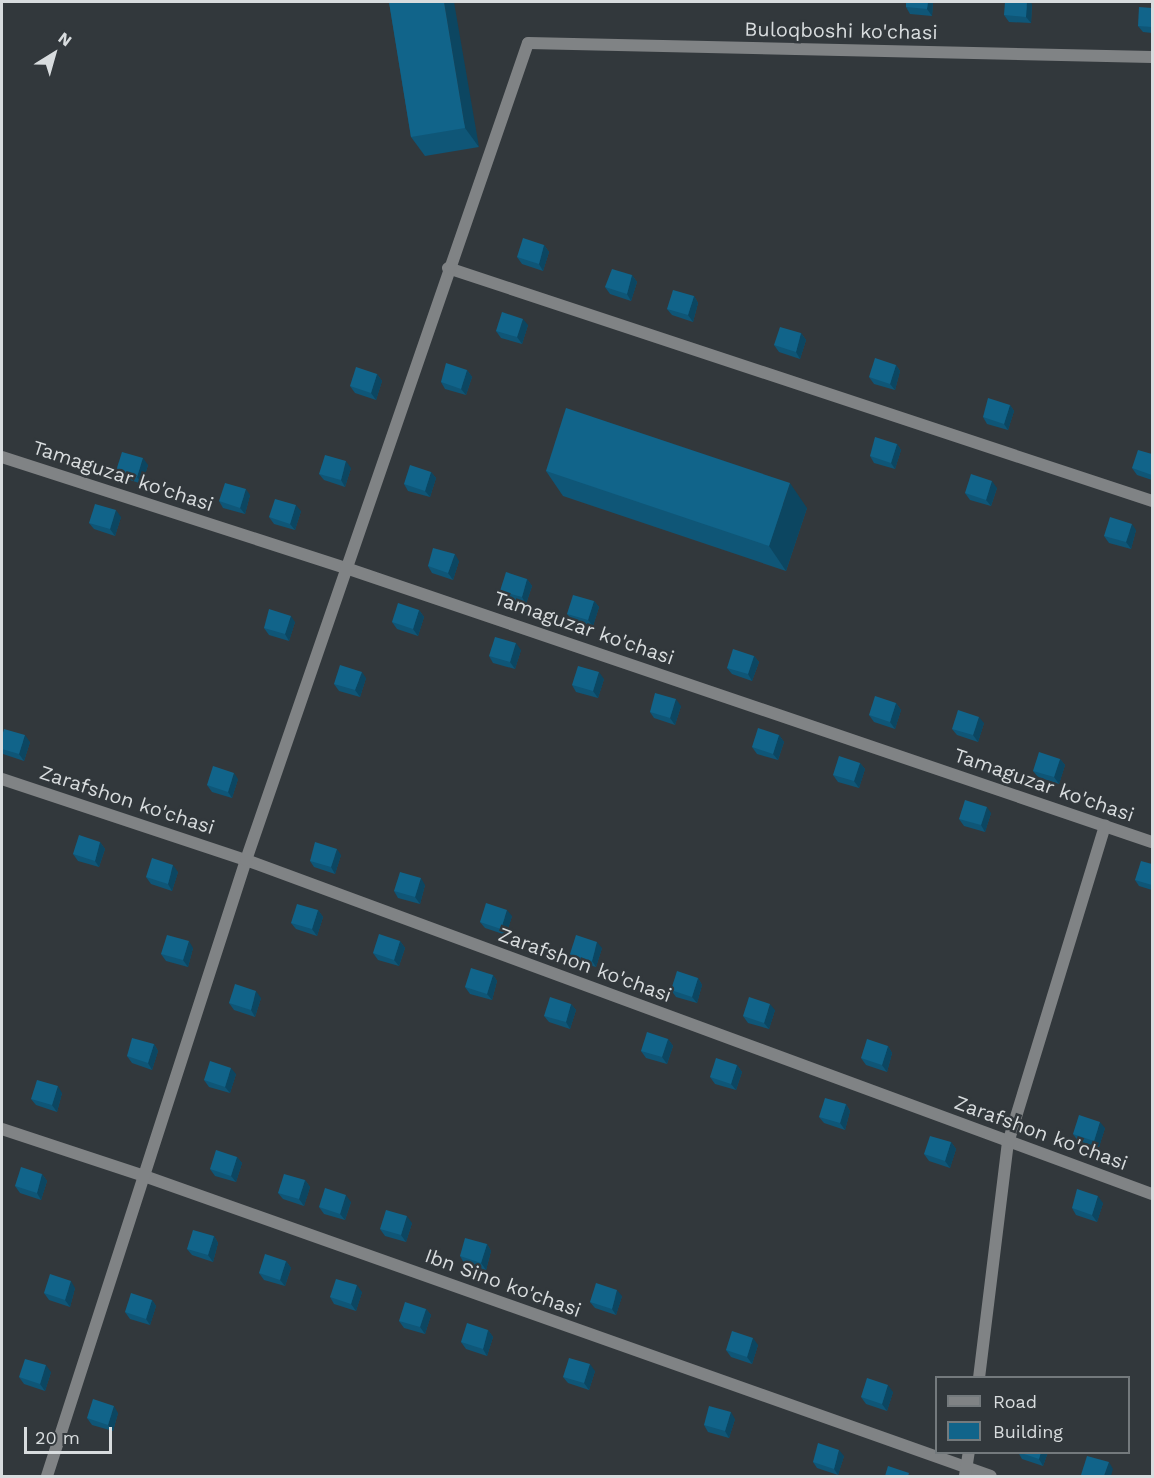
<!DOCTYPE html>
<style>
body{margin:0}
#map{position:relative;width:1154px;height:1478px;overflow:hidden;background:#32383c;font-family:"Work Sans",sans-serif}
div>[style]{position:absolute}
.minor>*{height:12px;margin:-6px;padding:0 6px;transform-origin:6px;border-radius:6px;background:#808385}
.wall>*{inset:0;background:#0f5677}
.shaded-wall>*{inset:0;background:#0c4661}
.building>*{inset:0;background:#11648a}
span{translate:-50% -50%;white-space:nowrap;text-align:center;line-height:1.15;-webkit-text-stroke:5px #32383c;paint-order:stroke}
.street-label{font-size:20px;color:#d8dcde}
.frame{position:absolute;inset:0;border:3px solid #d8dcde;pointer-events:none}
.legend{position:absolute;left:935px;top:1376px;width:195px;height:78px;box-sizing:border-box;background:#32383c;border:2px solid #747a7d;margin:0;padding:8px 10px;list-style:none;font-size:18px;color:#d8dcde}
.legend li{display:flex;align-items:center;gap:12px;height:30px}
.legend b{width:30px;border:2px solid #747a7d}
.north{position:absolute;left:24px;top:24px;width:60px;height:60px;-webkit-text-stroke:4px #32383c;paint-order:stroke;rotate:37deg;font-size:16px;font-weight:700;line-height:24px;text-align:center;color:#d8dcde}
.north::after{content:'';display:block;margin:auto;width:21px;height:27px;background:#d8dcde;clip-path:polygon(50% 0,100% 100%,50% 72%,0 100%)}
.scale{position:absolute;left:24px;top:1427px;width:88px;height:27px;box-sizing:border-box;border:3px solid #d8dcde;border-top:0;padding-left:8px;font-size:18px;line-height:21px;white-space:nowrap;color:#d8dcde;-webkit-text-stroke:4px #32383c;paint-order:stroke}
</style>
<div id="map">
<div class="minor">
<i style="left:448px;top:268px;width:742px;rotate:18.31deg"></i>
<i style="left:2px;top:457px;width:361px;rotate:17.9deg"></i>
<i style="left:346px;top:568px;width:851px;rotate:18.78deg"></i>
<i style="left:2px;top:779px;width:257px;rotate:18.4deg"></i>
<i style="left:246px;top:860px;width:966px;rotate:20.24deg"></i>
<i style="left:2px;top:1129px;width:153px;rotate:18.3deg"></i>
<i style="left:147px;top:1177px;width:895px;rotate:19.51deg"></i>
<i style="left:979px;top:1378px;width:237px;rotate:-83deg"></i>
<i style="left:1008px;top:1143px;width:332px;rotate:-73deg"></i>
<i style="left:47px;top:1476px;width:647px;rotate:-72.1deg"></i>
<i style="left:246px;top:860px;width:864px;rotate:-70.96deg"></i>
<i style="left:528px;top:43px;width:624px;rotate:1.29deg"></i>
<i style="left:965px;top:1476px;width:24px;rotate:-81deg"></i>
</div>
<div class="wall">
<i style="clip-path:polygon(389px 2px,479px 147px,425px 156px,411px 137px)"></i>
<i style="clip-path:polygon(933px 2px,932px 16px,910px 14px,906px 7px)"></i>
<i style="clip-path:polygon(1032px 4px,1031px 23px,1009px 22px,1004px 15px)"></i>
<i style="clip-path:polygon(1152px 8px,1152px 33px,1143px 32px,1138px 26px)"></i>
<i style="clip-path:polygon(544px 245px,549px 252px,543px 271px,522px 264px,517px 257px)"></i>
<i style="clip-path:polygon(632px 275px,637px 282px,631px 301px,610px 294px,605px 287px)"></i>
<i style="clip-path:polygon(694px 296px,698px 303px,693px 322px,672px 315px,667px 309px)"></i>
<i style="clip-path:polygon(528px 325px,522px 344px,501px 338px,496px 331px)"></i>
<i style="clip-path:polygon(801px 333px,806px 340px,800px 359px,779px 352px,774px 345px)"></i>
<i style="clip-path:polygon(896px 365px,900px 371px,895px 390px,874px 384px,869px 377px)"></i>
<i style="clip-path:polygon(467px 370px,472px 377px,466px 395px,445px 389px,441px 382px)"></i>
<i style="clip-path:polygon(377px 374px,382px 381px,376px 400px,355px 393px,350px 386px)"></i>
<i style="clip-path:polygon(1010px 405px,1014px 411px,1008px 430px,987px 424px,983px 417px)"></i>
<i style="clip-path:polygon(897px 444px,901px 450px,895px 469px,874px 463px,870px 456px)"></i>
<i style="clip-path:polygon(1152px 454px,1152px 480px,1137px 475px,1132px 468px)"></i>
<i style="clip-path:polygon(148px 465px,142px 484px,121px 477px,116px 471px)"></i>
<i style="clip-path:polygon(351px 468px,345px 487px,324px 480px,319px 474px)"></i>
<i style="clip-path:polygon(546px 471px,807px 508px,786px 571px,563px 496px)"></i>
<i style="clip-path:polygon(431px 472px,436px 478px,430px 497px,408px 491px,404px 484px)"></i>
<i style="clip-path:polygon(997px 488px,991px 506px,970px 500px,965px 493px)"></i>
<i style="clip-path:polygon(250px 495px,245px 514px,223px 508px,219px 501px)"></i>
<i style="clip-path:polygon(301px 511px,295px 530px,274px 524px,269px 517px)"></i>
<i style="clip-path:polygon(121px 517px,115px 536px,94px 529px,89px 523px)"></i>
<i style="clip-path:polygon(1136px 530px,1131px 549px,1109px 543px,1104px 536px)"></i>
<i style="clip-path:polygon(459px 561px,453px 580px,432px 573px,428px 566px)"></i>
<i style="clip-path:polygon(527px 579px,532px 586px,526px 604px,505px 598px,500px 591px)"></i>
<i style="clip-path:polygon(594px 601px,599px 607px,593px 626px,572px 620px,567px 614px)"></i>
<i style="clip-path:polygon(419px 610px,424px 617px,418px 636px,397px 629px,392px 622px)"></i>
<i style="clip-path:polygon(295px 622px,289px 641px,269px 635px,264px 628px)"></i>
<i style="clip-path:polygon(521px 650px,515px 669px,493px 663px,489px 656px)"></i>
<i style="clip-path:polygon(754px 656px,759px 662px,752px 681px,732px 674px,727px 668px)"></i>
<i style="clip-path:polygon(366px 678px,360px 697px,339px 691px,334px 684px)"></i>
<i style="clip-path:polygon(604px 679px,598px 698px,576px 692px,572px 685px)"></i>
<i style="clip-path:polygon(896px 703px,901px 710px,895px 729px,874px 722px,869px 715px)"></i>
<i style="clip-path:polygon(681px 706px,675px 725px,654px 718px,650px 712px)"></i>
<i style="clip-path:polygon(984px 723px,978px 742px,957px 735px,952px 729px)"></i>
<i style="clip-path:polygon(779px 735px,784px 742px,778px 760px,757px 754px,752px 747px)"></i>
<i style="clip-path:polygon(2px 736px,30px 742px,24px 761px,3px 754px,2px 753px)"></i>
<i style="clip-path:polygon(1060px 759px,1065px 765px,1059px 784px,1038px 777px,1033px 771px)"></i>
<i style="clip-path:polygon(860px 763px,865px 769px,859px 788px,838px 782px,833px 775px)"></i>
<i style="clip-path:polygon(238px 779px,232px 798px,212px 792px,207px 785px)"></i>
<i style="clip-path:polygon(991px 813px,985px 832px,964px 826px,959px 819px)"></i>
<i style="clip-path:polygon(100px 842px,105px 849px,99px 867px,78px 861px,73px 854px)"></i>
<i style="clip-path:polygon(341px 855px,335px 874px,314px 867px,310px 861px)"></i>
<i style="clip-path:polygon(1152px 864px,1152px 890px,1139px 886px,1135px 880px)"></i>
<i style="clip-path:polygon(178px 872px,172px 891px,151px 884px,146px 877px)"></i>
<i style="clip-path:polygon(425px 885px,420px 904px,398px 898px,394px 891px)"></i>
<i style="clip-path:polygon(318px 910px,323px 917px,317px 936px,296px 929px,291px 923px)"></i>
<i style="clip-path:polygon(512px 916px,506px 935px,485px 928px,480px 922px)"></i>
<i style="clip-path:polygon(400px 941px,405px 948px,399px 966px,378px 960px,373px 953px)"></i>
<i style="clip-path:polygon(193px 948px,188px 967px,166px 961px,161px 954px)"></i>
<i style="clip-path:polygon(602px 948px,596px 967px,575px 961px,570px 954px)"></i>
<i style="clip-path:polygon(493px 975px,497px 981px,492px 1000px,470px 994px,465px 987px)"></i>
<i style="clip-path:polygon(698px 978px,702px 985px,697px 1003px,676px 997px,671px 990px)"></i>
<i style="clip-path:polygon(261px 998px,255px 1017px,234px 1010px,229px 1003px)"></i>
<i style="clip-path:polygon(571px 1004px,576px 1010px,570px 1029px,549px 1022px,544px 1016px)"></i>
<i style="clip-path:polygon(775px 1010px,769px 1029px,748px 1023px,743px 1016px)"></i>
<i style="clip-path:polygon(668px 1039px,673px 1046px,667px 1064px,646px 1058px,641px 1051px)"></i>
<i style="clip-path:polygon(154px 1044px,158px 1051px,152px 1070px,132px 1063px,127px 1056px)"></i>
<i style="clip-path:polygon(888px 1046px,892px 1053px,887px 1072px,866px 1065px,861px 1058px)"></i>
<i style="clip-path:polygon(737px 1065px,742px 1072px,736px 1090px,715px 1084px,710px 1077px)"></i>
<i style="clip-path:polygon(236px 1074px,230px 1093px,209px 1087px,204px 1080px)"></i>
<i style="clip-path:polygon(62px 1093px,57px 1112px,36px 1105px,31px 1099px)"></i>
<i style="clip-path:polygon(846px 1104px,850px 1111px,845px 1130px,824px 1123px,819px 1117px)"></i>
<i style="clip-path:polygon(1105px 1128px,1099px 1147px,1078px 1141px,1073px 1134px)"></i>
<i style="clip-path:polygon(951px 1142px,956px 1149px,950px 1168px,929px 1161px,924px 1154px)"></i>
<i style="clip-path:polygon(237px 1157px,242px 1163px,236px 1182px,215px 1176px,210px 1169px)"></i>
<i style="clip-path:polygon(42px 1174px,47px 1181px,41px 1200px,20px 1193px,15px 1186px)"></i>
<i style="clip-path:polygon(305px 1180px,310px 1187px,304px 1206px,283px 1199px,278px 1193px)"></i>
<i style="clip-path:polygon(351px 1202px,345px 1220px,324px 1214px,319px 1207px)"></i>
<i style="clip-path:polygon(1103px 1203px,1097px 1222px,1076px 1215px,1072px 1208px)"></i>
<i style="clip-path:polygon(412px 1223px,406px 1242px,385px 1236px,380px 1229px)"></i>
<i style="clip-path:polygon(214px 1236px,218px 1243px,213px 1262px,192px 1255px,187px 1249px)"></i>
<i style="clip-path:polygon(487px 1244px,491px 1251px,486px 1270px,464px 1263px,460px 1256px)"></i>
<i style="clip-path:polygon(286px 1261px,291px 1268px,285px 1286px,264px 1280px,259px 1273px)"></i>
<i style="clip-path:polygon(75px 1288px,70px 1307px,49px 1300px,44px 1293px)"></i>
<i style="clip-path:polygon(362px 1292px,356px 1311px,334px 1304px,330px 1297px)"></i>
<i style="clip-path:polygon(622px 1296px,616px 1315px,595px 1308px,590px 1302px)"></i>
<i style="clip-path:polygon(152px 1300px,156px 1306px,150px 1325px,130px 1319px,125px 1312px)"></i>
<i style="clip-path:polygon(426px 1309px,431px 1315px,425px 1334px,404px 1328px,399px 1321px)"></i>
<i style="clip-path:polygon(488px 1330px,493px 1337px,487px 1356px,466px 1349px,461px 1342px)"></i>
<i style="clip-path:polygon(758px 1345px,752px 1364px,731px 1357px,726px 1350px)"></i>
<i style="clip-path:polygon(595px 1371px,589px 1390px,568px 1383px,563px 1377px)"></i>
<i style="clip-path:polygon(51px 1372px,45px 1391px,24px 1384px,19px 1377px)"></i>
<i style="clip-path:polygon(893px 1392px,887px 1411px,866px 1404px,861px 1397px)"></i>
<i style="clip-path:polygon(118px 1413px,113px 1431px,92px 1425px,87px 1418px)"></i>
<i style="clip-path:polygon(735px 1419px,729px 1438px,708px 1432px,704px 1425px)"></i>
<i style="clip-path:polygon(1018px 1452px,1048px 1452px,1043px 1466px,1022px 1459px)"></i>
<i style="clip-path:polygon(844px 1456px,838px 1475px,817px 1468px,813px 1462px)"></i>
</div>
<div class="shaded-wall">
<i style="clip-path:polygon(444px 2px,454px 2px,479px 147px,465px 128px)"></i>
<i style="clip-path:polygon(928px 2px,933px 2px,932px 16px,927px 9px)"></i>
<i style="clip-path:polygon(1027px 2px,1030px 2px,1032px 4px,1031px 23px,1026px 17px)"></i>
<i style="clip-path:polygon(544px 245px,549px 252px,543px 271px,539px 264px)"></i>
<i style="clip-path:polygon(632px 275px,637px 282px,631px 301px,627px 294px)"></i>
<i style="clip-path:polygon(694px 296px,698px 303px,693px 322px,688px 315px)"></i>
<i style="clip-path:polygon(523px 319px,528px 325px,522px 344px,517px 337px)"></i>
<i style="clip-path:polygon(801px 333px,806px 340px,800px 359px,796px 352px)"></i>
<i style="clip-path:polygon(896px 365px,900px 371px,895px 390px,890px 384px)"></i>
<i style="clip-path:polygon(467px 370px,472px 377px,466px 395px,461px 389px)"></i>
<i style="clip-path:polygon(377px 374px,382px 381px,376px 400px,371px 393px)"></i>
<i style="clip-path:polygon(1010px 405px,1014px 411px,1008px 430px,1004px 424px)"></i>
<i style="clip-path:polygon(897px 444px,901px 450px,895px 469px,891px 463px)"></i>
<i style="clip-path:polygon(143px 458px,148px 465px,142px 484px,137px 477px)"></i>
<i style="clip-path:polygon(346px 461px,351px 468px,345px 487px,341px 480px)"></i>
<i style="clip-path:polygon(431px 472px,436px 478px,430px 497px,425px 491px)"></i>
<i style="clip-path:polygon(992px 481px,997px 488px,991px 506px,986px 500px)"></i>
<i style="clip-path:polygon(790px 483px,807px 508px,786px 571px,769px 546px)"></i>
<i style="clip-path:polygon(246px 489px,250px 495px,245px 514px,240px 508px)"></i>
<i style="clip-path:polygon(296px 505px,301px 511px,295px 530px,290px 524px)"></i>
<i style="clip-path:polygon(116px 510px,121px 517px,115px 536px,110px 529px)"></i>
<i style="clip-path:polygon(1132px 524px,1136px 530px,1131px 549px,1126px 542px)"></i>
<i style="clip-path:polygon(455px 554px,459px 561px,453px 580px,448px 573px)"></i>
<i style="clip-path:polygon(527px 579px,532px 586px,526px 604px,522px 597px)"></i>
<i style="clip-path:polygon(594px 601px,599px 607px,593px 626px,588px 620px)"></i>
<i style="clip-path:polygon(419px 610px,424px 617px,418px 636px,413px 629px)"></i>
<i style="clip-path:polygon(291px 616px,295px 622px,289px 641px,285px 634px)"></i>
<i style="clip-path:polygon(516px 643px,521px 650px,515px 669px,510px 662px)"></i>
<i style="clip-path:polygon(754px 656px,759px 662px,752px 681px,748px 674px)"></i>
<i style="clip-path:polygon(362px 672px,366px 678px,360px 697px,355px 690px)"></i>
<i style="clip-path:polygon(599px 672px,604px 679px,598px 698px,593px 691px)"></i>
<i style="clip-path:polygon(676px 699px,681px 706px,675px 725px,670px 718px)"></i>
<i style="clip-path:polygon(896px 703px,901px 710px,895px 729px,890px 722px)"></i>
<i style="clip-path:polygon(979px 717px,984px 723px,978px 742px,973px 735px)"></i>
<i style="clip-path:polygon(25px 735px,30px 742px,24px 761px,19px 754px)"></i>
<i style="clip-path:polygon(779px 735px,784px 742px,778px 760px,773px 754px)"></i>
<i style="clip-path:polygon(1060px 759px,1065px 765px,1059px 784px,1054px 777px)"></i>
<i style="clip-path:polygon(860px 763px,865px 769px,859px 788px,854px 781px)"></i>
<i style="clip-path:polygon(234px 773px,238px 779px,232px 798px,228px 792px)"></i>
<i style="clip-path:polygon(987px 807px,991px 813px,985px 832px,981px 825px)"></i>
<i style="clip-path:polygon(100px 842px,105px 849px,99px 867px,95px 861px)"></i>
<i style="clip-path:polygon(337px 849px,341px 855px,335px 874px,331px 867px)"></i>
<i style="clip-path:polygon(173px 865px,178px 872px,172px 891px,168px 884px)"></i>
<i style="clip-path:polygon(421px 878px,425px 885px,420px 904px,415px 897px)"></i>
<i style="clip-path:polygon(318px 910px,323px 917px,317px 936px,312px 929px)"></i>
<i style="clip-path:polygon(507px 910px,512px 916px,506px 935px,501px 929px)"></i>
<i style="clip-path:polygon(189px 941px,193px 948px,188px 967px,183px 960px)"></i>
<i style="clip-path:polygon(400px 941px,405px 948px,399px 966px,394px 960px)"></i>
<i style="clip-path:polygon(597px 942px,602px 948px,596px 967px,592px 961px)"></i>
<i style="clip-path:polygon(493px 975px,497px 981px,492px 1000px,487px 994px)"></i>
<i style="clip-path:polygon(698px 978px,702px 985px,697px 1003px,692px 997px)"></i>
<i style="clip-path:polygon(256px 991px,261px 998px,255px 1017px,251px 1010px)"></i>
<i style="clip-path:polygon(571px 1004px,576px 1010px,570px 1029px,566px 1022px)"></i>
<i style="clip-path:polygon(770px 1004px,775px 1010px,769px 1029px,764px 1023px)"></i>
<i style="clip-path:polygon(668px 1039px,673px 1046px,667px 1064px,662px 1057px)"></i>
<i style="clip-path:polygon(154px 1044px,158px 1051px,152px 1070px,148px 1063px)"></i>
<i style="clip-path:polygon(888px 1046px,892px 1053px,887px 1072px,882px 1065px)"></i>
<i style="clip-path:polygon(737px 1065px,742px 1072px,736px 1090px,731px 1084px)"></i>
<i style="clip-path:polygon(231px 1068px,236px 1074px,230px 1093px,225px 1087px)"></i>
<i style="clip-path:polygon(58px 1086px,62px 1093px,57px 1112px,52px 1105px)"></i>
<i style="clip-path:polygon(846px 1104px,850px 1111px,845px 1130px,840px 1123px)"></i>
<i style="clip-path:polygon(1100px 1122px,1105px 1128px,1099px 1147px,1094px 1141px)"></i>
<i style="clip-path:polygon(951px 1142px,956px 1149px,950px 1168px,945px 1161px)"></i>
<i style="clip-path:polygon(237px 1157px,242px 1163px,236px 1182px,231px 1176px)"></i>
<i style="clip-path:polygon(42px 1174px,47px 1181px,41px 1200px,37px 1193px)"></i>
<i style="clip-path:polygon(305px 1180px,310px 1187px,304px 1206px,299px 1199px)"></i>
<i style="clip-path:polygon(346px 1195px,351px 1202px,345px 1220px,340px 1214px)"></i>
<i style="clip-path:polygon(1098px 1196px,1103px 1203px,1097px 1222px,1092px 1215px)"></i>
<i style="clip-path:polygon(407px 1216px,412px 1223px,406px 1242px,401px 1235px)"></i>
<i style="clip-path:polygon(214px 1236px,218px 1243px,213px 1262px,208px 1255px)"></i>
<i style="clip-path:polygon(487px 1244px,491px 1251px,486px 1270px,481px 1263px)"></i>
<i style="clip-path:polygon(286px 1261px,291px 1268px,285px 1286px,280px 1280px)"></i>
<i style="clip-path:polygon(71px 1281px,75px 1288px,70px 1307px,65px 1300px)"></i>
<i style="clip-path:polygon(357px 1285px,362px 1292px,356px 1311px,351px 1304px)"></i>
<i style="clip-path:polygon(617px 1290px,622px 1296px,616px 1315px,612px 1309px)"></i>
<i style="clip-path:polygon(152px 1300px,156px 1306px,150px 1325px,146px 1319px)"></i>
<i style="clip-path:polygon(426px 1309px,431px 1315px,425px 1334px,420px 1327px)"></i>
<i style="clip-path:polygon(488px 1330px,493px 1337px,487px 1356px,483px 1349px)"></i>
<i style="clip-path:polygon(753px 1338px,758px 1345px,752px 1364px,747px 1357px)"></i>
<i style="clip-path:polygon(590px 1364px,595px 1371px,589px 1390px,584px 1383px)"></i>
<i style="clip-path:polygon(46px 1365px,51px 1372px,45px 1391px,40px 1384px)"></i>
<i style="clip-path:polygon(888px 1385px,893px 1392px,887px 1411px,882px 1404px)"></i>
<i style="clip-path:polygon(114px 1406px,118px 1413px,113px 1431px,108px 1425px)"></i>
<i style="clip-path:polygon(731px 1412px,735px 1419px,729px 1438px,725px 1431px)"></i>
<i style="clip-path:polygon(839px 1450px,844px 1456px,838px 1475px,834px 1469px)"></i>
<i style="clip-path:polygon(1041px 1452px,1048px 1452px,1043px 1466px,1039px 1459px)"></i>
<i style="clip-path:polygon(1109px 1462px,1113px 1469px,1111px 1476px,1104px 1476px)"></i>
</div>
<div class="building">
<i style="clip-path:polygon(389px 2px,444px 2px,465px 128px,411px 137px)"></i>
<i style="clip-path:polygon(906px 2px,928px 2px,927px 9px,906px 7px)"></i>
<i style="clip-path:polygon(1005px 2px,1027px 2px,1026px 17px,1004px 15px)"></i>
<i style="clip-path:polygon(1139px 7px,1152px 8px,1152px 27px,1138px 26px)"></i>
<i style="clip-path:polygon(523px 238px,544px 245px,539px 264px,517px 257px)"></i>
<i style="clip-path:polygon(612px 269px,632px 275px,627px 294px,605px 287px)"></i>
<i style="clip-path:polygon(673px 290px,694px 296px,688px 315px,667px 309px)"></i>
<i style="clip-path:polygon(502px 312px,523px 319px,517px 337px,496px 331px)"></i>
<i style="clip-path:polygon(780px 327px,801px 333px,796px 352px,774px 345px)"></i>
<i style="clip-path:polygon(875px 358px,896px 365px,890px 384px,869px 377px)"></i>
<i style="clip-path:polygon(446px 363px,467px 370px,461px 389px,441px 382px)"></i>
<i style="clip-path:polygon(356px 367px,377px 374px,371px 393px,350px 386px)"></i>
<i style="clip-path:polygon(988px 398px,1010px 405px,1004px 424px,983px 417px)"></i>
<i style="clip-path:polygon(566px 408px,790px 483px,769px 546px,546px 471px)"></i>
<i style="clip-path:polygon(875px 437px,897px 444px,891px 463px,870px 456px)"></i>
<i style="clip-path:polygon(1138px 450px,1152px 454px,1152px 475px,1132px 468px)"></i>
<i style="clip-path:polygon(122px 452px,143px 458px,137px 477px,116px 471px)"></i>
<i style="clip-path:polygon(325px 455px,346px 461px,341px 480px,319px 474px)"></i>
<i style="clip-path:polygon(410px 465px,431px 472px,425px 491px,404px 484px)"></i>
<i style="clip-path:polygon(971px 474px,992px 481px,986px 500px,965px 493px)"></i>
<i style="clip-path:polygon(225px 483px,246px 489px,240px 508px,219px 501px)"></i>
<i style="clip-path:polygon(275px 499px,296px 505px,290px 524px,269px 517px)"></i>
<i style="clip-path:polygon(95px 504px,116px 510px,110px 529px,89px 523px)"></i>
<i style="clip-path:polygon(1110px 517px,1132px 524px,1126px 542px,1104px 536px)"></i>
<i style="clip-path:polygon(433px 548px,455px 554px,448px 573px,428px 566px)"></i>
<i style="clip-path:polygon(506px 572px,527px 579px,522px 597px,500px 591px)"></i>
<i style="clip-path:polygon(573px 595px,594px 601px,588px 620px,567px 614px)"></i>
<i style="clip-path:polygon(398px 603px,419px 610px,413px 629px,392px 622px)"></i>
<i style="clip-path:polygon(269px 609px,291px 616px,285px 634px,264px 628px)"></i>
<i style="clip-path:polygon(495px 637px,516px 643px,510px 662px,489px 656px)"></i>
<i style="clip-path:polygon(733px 649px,754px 656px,748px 674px,727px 668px)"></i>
<i style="clip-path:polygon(340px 665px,362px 672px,355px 690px,334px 684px)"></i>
<i style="clip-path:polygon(578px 666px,599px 672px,593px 691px,572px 685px)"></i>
<i style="clip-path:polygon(655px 693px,676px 699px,670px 718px,650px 712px)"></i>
<i style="clip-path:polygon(875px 696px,896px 703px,890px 722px,869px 715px)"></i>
<i style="clip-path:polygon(958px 710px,979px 717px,973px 735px,952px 729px)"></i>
<i style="clip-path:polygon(758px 728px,779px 735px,773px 754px,752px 747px)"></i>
<i style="clip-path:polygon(4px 729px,25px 735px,19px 754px,2px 749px,2px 736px)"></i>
<i style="clip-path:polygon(1039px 752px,1060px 759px,1054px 777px,1033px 771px)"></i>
<i style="clip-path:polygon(839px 756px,860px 763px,854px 781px,833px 775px)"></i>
<i style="clip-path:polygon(213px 766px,234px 773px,228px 792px,207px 785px)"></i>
<i style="clip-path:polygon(965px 800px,987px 807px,981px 825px,959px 819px)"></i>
<i style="clip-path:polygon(79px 835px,100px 842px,95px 861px,73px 854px)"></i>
<i style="clip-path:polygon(315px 842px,337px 849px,331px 867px,310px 861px)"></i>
<i style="clip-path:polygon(152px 858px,173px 865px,168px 884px,146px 877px)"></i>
<i style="clip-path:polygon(1141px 861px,1152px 864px,1152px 885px,1135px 880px)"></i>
<i style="clip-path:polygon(400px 872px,421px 878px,415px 897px,394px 891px)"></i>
<i style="clip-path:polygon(486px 903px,507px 910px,501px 929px,480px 922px)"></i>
<i style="clip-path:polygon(297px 904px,318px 910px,312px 929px,291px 923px)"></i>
<i style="clip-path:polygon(379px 934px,400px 941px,394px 960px,373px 953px)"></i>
<i style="clip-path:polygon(167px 935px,189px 941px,183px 960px,161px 954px)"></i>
<i style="clip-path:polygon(576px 935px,597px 942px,592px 961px,570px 954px)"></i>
<i style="clip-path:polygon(471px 968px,493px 975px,487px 994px,465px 987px)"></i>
<i style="clip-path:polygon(677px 971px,698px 978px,692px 997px,671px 990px)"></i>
<i style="clip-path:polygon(235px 984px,256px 991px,251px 1010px,229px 1003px)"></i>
<i style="clip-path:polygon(550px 997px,571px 1004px,566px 1022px,544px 1016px)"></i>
<i style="clip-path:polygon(749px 997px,770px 1004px,764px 1023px,743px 1016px)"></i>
<i style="clip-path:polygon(647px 1032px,668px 1039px,662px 1057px,641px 1051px)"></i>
<i style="clip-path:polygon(132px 1038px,154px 1044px,148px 1063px,127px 1056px)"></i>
<i style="clip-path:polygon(867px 1039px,888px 1046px,882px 1065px,861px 1058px)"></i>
<i style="clip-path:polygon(716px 1058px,737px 1065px,731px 1084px,710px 1077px)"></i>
<i style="clip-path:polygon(210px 1061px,231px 1068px,225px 1087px,204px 1080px)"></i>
<i style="clip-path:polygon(37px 1080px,58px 1086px,52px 1105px,31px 1099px)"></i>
<i style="clip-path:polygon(825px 1098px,846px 1104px,840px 1123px,819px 1117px)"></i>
<i style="clip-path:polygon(1079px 1115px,1100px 1122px,1094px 1141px,1073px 1134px)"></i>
<i style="clip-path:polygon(930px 1136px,951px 1142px,945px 1161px,924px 1154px)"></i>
<i style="clip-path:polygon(216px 1150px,237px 1157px,231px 1176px,210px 1169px)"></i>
<i style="clip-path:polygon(21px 1167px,42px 1174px,37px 1193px,15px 1186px)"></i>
<i style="clip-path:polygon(284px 1174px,305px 1180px,299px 1199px,278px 1193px)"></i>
<i style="clip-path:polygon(325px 1188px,346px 1195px,340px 1214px,319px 1207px)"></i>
<i style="clip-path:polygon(1077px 1189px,1098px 1196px,1092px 1215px,1072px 1208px)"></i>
<i style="clip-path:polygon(386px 1210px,407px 1216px,401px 1235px,380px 1229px)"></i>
<i style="clip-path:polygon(193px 1230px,214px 1236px,208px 1255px,187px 1249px)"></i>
<i style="clip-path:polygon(465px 1238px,487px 1244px,481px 1263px,460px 1256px)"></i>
<i style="clip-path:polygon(265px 1254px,286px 1261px,280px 1280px,259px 1273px)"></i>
<i style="clip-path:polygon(50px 1274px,71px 1281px,65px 1300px,44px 1293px)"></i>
<i style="clip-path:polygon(336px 1279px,357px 1285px,351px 1304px,330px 1297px)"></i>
<i style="clip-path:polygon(596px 1283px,617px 1290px,612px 1309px,590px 1302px)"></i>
<i style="clip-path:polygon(131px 1293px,152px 1300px,146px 1319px,125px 1312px)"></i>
<i style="clip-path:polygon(405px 1302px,426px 1309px,420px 1327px,399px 1321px)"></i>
<i style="clip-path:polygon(467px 1323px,488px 1330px,483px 1349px,461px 1342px)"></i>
<i style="clip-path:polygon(732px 1331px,753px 1338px,747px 1357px,726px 1350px)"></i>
<i style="clip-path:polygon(569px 1358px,590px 1364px,584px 1383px,563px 1377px)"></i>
<i style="clip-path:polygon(25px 1359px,46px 1365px,40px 1384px,19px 1377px)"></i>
<i style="clip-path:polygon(867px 1378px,888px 1385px,882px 1404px,861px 1397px)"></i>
<i style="clip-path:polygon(93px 1399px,114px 1406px,108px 1425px,87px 1418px)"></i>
<i style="clip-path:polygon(709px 1406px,731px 1412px,725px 1431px,704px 1425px)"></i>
<i style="clip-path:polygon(818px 1443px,839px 1450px,834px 1469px,813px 1462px)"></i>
<i style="clip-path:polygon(1018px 1452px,1041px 1452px,1039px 1459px)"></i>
<i style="clip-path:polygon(1087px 1456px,1109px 1462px,1104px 1476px,1088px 1476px,1081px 1475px)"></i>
<i style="clip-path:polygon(888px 1466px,909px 1473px,908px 1476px,885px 1476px)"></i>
</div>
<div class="street-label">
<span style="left:841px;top:31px;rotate:1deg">Buloqboshi ko'chasi</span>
<span style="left:123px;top:476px;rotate:18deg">Tamaguzar ko'chasi</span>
<span style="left:584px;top:628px;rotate:19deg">Tamaguzar ko'chasi</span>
<span style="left:1044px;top:785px;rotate:19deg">Tamaguzar ko'chasi</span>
<span style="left:127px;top:800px;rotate:18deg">Zarafshon ko'chasi</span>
<span style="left:585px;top:965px;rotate:20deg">Zarafshon ko'chasi</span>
<span style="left:1041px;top:1133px;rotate:20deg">Zarafshon ko'chasi</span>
<span style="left:503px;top:1283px;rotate:20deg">Ibn Sino ko'chasi</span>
</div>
<div class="frame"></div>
<ul class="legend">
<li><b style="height:8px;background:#808385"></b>Road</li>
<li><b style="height:16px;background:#11648a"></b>Building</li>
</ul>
<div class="north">N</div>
<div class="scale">20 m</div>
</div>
